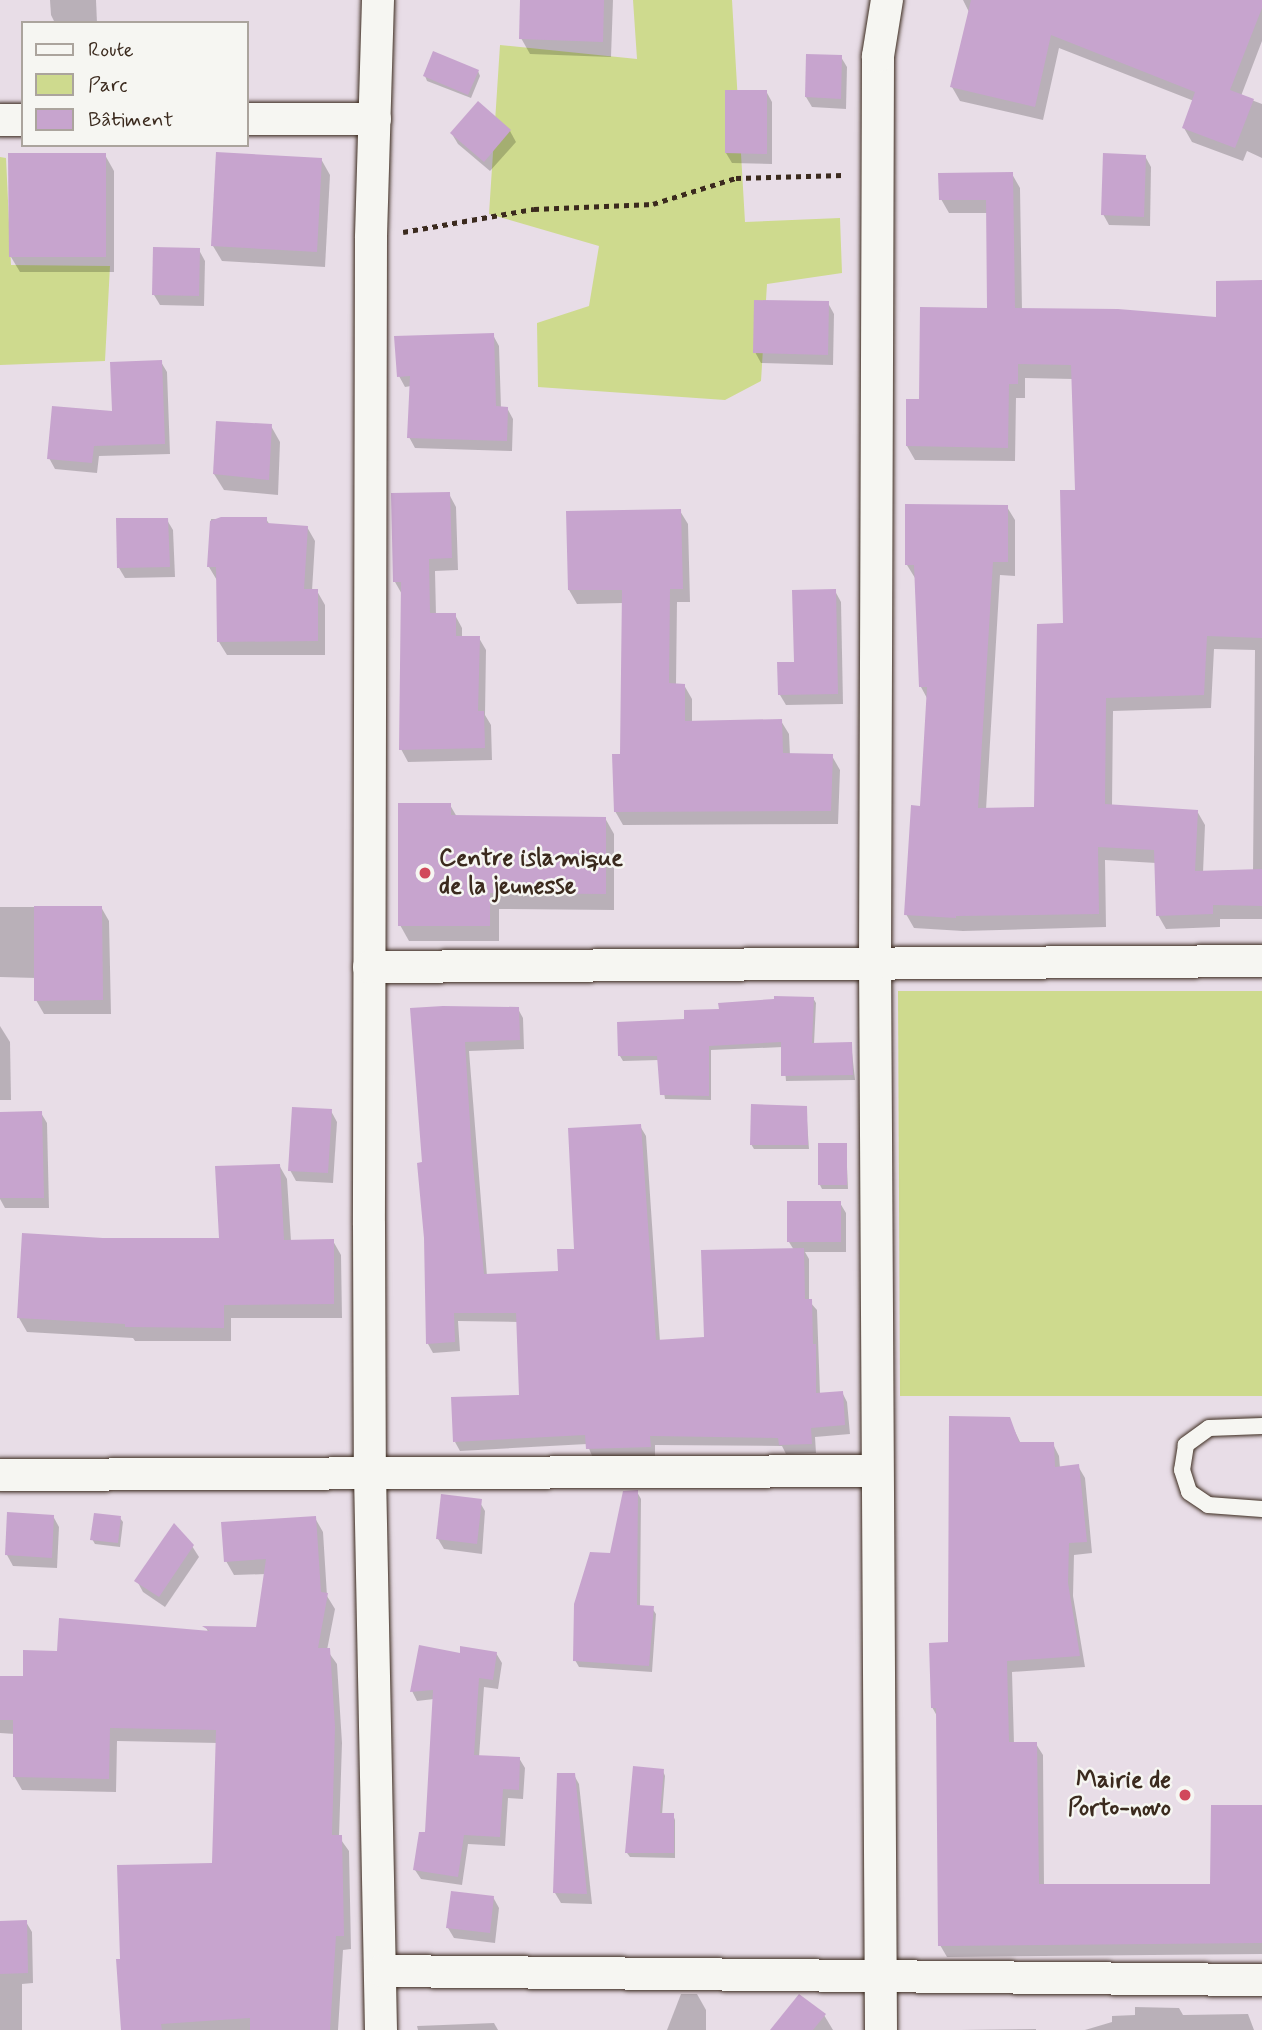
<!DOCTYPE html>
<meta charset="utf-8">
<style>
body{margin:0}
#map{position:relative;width:1262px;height:2030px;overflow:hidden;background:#e8dde7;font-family:Mynerve,sans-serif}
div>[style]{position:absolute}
.green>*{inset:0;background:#ceda8e}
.shadow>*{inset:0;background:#0003}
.building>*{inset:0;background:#c7a4ce}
.path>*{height:4.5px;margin-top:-2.25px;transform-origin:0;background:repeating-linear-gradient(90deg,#3b2a1e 0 5px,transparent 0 10px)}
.roads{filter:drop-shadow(0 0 2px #3b2a1e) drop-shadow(0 0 2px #3b2a1e)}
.lane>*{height:16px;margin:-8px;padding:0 8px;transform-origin:8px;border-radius:8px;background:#f6f6f2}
.street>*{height:32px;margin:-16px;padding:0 16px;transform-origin:16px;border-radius:16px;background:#f6f6f2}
.dots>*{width:19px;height:19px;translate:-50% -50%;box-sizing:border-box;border:4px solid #f6f6f2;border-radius:50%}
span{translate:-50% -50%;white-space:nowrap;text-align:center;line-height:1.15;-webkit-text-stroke:5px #f6f6f2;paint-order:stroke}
.poi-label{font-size:24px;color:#3b2a1e;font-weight:700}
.left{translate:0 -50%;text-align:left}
.right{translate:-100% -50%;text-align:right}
.legend{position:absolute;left:21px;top:21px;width:228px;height:126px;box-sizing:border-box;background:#f6f6f2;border:2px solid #aba49d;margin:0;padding:9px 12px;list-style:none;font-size:21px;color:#3b2a1e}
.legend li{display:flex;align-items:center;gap:14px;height:35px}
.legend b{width:35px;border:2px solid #aba49d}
</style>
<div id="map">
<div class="green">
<i style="clip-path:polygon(633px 0,732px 0,745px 222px,840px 218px,842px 273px,767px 284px,761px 381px,725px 400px,538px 387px,537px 323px,589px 306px,599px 246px,489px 214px,500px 45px,637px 59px)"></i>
<i style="clip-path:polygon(0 157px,6px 158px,11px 265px,110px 266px,105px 361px,0 365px)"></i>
<i style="clip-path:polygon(898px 991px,1262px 991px,1262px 1396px,900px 1396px)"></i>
</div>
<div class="shadow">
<i style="clip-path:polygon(50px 0,96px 0,97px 23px,55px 23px,51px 15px)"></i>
<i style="clip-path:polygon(522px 0,613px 0,611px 57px,530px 54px,521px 38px)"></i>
<i style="clip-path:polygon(963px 0,1262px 0,1262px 41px,1241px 96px,1262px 104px,1262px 158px,1247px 151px,1243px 161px,1192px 142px,1184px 128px,1194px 101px,1059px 48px,1043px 120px,960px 101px,952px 87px,970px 14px)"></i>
<i style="clip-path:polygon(841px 57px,847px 67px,846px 109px,812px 107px,806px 97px)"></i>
<i style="clip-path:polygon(478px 71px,480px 76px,471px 98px,427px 81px,425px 76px)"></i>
<i style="clip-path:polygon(766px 91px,772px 102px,772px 164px,732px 163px,726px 153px)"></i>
<i style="clip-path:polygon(478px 104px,510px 131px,516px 142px,490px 171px,458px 144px,452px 134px)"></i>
<i style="clip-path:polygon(105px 155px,114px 171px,114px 272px,20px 272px,11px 257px)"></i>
<i style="clip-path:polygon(1145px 156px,1151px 167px,1150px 226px,1109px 225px,1103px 214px)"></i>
<i style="clip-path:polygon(321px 159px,330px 175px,325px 267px,222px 261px,213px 246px)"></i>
<i style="clip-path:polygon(evenodd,1012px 174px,1020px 188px,1022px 310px,1218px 319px,1262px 282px,1262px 919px,1220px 919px,1220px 927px,1166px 929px,1158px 915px,1156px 863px,1105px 860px,1106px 927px,963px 931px,914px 928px,906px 914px,922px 808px,928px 700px,921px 687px,915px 578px,907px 565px,1007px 507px,1015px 520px,1015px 576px,1000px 575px,986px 810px,1036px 809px,1065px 625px,1077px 492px,1073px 379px,1025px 378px,1025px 398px,1016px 398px,1015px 461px,915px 460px,907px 446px,921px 401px,989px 310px,988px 213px,949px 213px,941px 199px,1012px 174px,1214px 649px,1255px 650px,1253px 871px,1203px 873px,1205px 825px,1197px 811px,1112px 807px,1113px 711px,1211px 708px,1214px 649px)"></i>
<i style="clip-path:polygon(199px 250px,205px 261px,204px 306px,160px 305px,154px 295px)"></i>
<i style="clip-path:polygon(828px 303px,834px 314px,833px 365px,761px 363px,755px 352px)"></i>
<i style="clip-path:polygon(493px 335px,499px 346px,501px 408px,507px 408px,513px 419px,512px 451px,415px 448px,409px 437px,411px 386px,405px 387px,399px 376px)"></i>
<i style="clip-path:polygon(161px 362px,167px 372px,170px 454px,99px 456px,97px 473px,55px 469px,49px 458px,114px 413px)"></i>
<i style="clip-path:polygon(271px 426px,280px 442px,278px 495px,224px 490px,214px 474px)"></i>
<i style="clip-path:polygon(449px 494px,456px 507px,458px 570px,435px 571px,436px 615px,455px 615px,462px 628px,462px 638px,479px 638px,486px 650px,485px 715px,491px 725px,492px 760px,408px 762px,401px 749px,403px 596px,395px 582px)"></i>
<i style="clip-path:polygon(680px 511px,688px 524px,690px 602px,677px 602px,676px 685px,684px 685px,692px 699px,692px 722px,781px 721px,789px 734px,790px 755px,832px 756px,840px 770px,838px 824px,623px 825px,615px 811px,622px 755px,624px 603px,577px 604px,569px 590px)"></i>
<i style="clip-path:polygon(211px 519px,266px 519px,270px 525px,307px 527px,315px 541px,312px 591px,317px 591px,325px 605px,325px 655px,227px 655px,219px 642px,218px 582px,209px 567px)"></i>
<i style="clip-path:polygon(167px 520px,173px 530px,175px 577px,125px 578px,119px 568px)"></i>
<i style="clip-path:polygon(835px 591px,841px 602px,843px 704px,786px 705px,780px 695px)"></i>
<i style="clip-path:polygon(450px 805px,457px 817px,605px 818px,614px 834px,614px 910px,499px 909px,499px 941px,409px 941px,400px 925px)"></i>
<i style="clip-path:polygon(0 907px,101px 907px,109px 921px,111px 1014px,44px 1014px,36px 1000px,36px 978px,0 977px)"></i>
<i style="clip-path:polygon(813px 998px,816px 1003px,814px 1044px,851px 1043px,855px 1080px,786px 1081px,783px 1047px,711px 1050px,711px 1100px,665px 1099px,659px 1060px,623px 1061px,620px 1056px,686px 1021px,720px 1011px)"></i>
<i style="clip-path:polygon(412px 1009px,518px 1009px,523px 1018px,524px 1049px,469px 1051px,487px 1276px,560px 1272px,576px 1251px,640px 1126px,646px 1136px,660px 1342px,706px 1339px,794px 1250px,789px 1242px,840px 1203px,846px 1213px,846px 1252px,805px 1252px,809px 1259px,809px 1301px,817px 1310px,820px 1394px,842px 1392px,847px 1402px,850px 1434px,815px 1437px,816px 1453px,786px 1454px,782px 1446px,655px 1445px,655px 1456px,593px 1458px,587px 1444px,460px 1451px,455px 1442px,521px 1396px,518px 1322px,458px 1321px,460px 1351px,433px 1353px,428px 1344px,424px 1164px)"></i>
<i style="clip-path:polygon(0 1026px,10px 1042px,11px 1100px,0 1100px)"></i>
<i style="clip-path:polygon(806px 1108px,809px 1149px,754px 1149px,751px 1144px)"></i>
<i style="clip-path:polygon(331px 1111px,337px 1122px,333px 1183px,296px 1181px,290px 1170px)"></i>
<i style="clip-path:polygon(41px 1113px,47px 1123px,49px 1208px,5px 1208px,0 1199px,0 1114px)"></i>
<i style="clip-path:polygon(846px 1145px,848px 1189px,822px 1189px,820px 1185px)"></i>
<i style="clip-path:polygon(279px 1165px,287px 1179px,291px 1241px,333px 1241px,341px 1255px,342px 1318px,231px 1318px,231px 1341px,135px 1341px,133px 1338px,27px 1332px,19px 1318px,103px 1240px,221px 1240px)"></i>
<i style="clip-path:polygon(1009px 1419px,1021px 1444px,1053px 1444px,1059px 1456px,1060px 1468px,1078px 1466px,1085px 1478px,1092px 1553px,1074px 1555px,1073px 1596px,1085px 1667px,1012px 1672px,1014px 1744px,1036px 1744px,1043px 1755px,1044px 1886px,1212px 1886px,1262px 1807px,1262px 1954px,947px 1957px,940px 1945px,937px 1716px,932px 1707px)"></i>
<i style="clip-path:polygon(637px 1492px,641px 1499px,640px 1607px,652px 1608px,656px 1614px,652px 1672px,579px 1667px,575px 1660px,611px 1555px)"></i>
<i style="clip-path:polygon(479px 1501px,485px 1511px,482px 1554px,444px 1549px,438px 1539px)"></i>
<i style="clip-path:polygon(53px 1516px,59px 1527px,57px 1568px,13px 1566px,7px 1555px)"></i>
<i style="clip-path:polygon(120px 1518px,123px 1522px,120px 1547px,95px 1544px,92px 1539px)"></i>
<i style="clip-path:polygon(315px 1518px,323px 1532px,327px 1596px,335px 1609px,327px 1650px,337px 1664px,342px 1743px,339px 1837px,349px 1851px,351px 1949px,343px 1950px,338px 2030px,123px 2030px,122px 1961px,213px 1864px,218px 1743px,117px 1741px,116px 1792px,22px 1790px,14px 1776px,15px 1734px,0 1733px,0 1677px,24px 1678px,59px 1652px,208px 1632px,206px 1627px,257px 1629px,266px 1574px,234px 1575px,226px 1561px)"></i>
<i style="clip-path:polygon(192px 1546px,199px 1557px,165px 1607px,143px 1592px,137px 1581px)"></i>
<i style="clip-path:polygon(496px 1653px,502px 1663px,498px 1689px,484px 1687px,479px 1757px,519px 1758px,525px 1768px,523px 1799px,508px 1798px,505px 1846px,468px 1844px,462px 1885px,421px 1879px,415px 1870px,427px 1834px,434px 1699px,417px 1701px,412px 1691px,462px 1655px)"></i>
<i style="clip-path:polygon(663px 1771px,665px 1776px,662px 1815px,673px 1815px,675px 1820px,675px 1858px,630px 1857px,627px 1853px)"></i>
<i style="clip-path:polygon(574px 1775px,579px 1784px,592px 1904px,561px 1903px,555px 1893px)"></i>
<i style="clip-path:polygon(493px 1897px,499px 1908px,495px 1943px,454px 1938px,448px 1928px)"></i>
<i style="clip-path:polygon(0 1922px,26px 1922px,32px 1932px,33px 1983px,22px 1984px,22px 2030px,0 2030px)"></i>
<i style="clip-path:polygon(681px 1994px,697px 1994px,706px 2010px,706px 2030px,667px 2030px)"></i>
<i style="clip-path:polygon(1135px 2007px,1179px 2008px,1183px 2015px,1248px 2014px,1254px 2030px,1085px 2030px,1112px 2022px,1112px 2016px,1135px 2015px)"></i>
<i style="clip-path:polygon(824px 2015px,833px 2030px,773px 2030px)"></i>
<i style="clip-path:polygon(494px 2023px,498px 2030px,418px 2030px,417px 2026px)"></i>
<i style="clip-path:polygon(1036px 2029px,1036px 2030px,960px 2030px)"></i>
</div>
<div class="building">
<i style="clip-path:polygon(520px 0,604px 0,603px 42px,519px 39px)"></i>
<i style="clip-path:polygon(971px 0,1262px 0,1262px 8px,1230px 90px,1254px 99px,1235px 148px,1182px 128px,1195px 92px,1051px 35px,1035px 107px,950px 87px)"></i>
<i style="clip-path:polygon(433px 51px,479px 70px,468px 95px,423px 76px)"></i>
<i style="clip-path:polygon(806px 54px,842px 55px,841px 99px,805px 97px)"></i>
<i style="clip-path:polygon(725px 90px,767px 90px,767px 154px,725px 153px)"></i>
<i style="clip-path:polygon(478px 101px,511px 130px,484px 162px,450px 133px)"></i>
<i style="clip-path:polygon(216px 152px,322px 158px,317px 252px,211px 246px)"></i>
<i style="clip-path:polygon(8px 153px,106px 153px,106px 257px,9px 257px)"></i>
<i style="clip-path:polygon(1103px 153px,1146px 155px,1144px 217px,1101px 215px)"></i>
<i style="clip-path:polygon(1013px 172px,1015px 308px,1118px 309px,1216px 317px,1216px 281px,1262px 280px,1262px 638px,1207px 636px,1204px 695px,1106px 698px,1105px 804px,1198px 810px,1195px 871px,1262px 869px,1262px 906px,1213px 905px,1213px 914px,1156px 916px,1154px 850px,1098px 847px,1099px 914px,956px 916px,956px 918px,904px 915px,911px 805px,920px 806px,927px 687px,919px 687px,914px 565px,905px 565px,905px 504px,1008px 505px,1008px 562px,993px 562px,978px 808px,1034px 807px,1037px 624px,1063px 623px,1060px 490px,1075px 490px,1071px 365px,1018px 364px,1018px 384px,1009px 384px,1008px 448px,906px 446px,906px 399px,919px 399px,920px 307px,987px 308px,986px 200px,939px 200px,938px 173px)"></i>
<i style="clip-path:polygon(153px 247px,200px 248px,199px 296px,152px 295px)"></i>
<i style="clip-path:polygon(754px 300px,829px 301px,828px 355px,753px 353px)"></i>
<i style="clip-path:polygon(494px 333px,496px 406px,508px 407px,507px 441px,407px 438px,410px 376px,397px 377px,394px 336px)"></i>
<i style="clip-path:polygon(162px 360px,165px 444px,94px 446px,92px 463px,47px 459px,52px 406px,112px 411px,110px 362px)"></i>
<i style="clip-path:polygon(216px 421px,272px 424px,269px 480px,213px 474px)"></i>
<i style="clip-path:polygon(450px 492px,452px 558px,429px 559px,430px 613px,456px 613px,456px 636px,480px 636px,478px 711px,484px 711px,485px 748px,399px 750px,401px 582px,393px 582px,391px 493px)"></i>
<i style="clip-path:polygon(681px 509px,683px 589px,670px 589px,669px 683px,685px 684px,685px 721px,782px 719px,783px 753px,833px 754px,831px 811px,614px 812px,612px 754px,620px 754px,622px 590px,568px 590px,566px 511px)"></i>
<i style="clip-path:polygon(221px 517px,267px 517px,267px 523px,308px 526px,304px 589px,318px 589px,318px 641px,217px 642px,216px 567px,207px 567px,210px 521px)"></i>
<i style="clip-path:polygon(116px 518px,168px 518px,170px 567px,117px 568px)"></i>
<i style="clip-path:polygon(836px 589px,838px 694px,778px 695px,777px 662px,794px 662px,792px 590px)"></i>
<i style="clip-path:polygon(398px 803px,451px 803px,451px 815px,606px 817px,606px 894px,490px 893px,490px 926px,398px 926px)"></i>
<i style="clip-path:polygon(34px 906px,102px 906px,103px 1000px,34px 1001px)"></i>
<i style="clip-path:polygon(774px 996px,814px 997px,812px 1043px,852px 1042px,853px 1075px,781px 1076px,781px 1042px,709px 1046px,709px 1096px,660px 1095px,657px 1056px,618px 1056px,617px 1022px,684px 1019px,684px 1010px,719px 1009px,718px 1003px,774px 999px)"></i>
<i style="clip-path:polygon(443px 1006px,519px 1007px,520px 1040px,465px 1042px,472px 1156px,484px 1274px,558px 1271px,557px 1249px,574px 1249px,568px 1128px,641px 1124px,656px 1340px,704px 1337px,701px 1250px,804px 1248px,805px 1299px,812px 1299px,813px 1344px,816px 1344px,816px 1393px,843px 1391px,845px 1425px,811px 1428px,812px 1444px,779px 1445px,778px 1438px,650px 1436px,651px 1447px,586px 1449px,585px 1435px,453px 1442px,451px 1397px,519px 1395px,516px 1313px,454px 1313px,455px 1342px,426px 1344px,424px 1238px,417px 1163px,422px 1162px,410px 1008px)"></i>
<i style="clip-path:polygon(751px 1104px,807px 1106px,808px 1145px,750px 1145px)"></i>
<i style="clip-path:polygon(292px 1107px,332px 1109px,328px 1173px,288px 1171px)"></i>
<i style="clip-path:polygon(42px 1111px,44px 1198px,0 1198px,0 1112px)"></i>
<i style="clip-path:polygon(818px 1143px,847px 1143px,847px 1185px,818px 1185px)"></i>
<i style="clip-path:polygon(280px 1164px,284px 1240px,334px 1239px,334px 1304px,224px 1305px,224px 1328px,125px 1327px,125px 1324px,17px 1318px,22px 1233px,103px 1238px,219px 1238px,215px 1166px)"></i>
<i style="clip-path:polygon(787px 1201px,841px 1201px,841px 1242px,787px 1242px)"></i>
<i style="clip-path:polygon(949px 1416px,1010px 1417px,1019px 1442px,1054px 1442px,1055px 1467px,1079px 1464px,1087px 1542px,1069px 1543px,1068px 1583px,1080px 1656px,1007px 1661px,1009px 1742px,1037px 1742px,1039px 1884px,1210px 1884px,1211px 1805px,1262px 1805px,1262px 1943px,938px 1946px,936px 1708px,931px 1708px,929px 1643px,948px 1642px)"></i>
<i style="clip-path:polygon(638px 1490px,637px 1605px,654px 1606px,649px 1666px,573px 1661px,574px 1604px,590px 1552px,610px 1553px,623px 1491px)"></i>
<i style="clip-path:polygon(441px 1494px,482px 1499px,477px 1544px,436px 1539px)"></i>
<i style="clip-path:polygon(7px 1512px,54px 1515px,52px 1558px,5px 1555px)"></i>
<i style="clip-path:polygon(94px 1513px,121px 1516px,118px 1543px,90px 1540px)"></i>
<i style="clip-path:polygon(316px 1516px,321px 1592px,328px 1593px,318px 1648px,330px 1648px,335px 1727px,332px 1835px,342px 1835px,344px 1936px,336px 1936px,330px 2030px,250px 2030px,250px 2018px,161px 2024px,162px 2030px,121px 2030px,116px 1959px,120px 1959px,117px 1865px,212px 1863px,216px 1730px,110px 1728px,109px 1779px,13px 1777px,13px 1720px,0 1720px,0 1676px,23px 1676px,23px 1650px,57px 1651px,59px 1618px,210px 1631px,202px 1626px,256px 1627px,266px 1559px,224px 1562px,221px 1522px)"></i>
<i style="clip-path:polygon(174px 1523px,194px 1545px,159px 1597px,134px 1581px)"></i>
<i style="clip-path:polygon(419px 1645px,460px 1653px,460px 1646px,497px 1652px,493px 1680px,479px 1678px,474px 1755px,520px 1757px,519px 1790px,503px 1789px,500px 1837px,464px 1835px,458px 1877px,413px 1870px,419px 1832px,425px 1832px,433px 1690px,410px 1692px)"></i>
<i style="clip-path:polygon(633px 1766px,664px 1769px,660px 1813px,674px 1813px,674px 1853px,625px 1853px)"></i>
<i style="clip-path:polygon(557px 1773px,575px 1773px,587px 1894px,553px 1893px)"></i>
<i style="clip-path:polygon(451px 1891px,494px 1896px,490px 1933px,446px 1928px)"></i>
<i style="clip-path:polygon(27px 1920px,28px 1973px,0 1974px,0 1921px)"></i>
<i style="clip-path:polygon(799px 1994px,826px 2014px,813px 2030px,770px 2030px)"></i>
</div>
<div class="path">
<i style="left:403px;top:232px;width:133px;rotate:-10deg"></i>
<i style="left:534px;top:209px;width:119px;rotate:-2.4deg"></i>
<i style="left:653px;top:204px;width:87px;rotate:-17.4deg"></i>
<i style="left:736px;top:178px;width:107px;rotate:-1.6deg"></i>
</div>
<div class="roads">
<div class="lane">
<i style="left:1262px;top:1426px;width:53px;rotate:177.8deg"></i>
<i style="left:1209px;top:1428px;width:29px;rotate:144deg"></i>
<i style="left:1186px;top:1445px;width:25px;rotate:99deg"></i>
<i style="left:1182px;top:1470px;width:23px;rotate:72deg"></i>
<i style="left:1189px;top:1492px;width:23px;rotate:34deg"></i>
<i style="left:1208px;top:1505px;width:54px;rotate:4.2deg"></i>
</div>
<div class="street">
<i style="left:378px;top:0;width:238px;rotate:91.7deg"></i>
<i style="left:371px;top:238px;width:987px;rotate:90.12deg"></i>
<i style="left:369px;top:1225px;width:248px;rotate:89.8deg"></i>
<i style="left:370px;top:1473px;width:557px;rotate:88.87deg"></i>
<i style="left:247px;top:119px;width:128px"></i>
<i style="left:0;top:120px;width:23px"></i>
<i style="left:369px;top:967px;width:893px;rotate:-0.38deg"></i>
<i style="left:0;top:1475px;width:877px;rotate:-0.26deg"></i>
<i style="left:382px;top:1971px;width:880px;rotate:0.59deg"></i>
<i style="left:881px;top:2030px;width:1066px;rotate:-90.32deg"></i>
<i style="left:875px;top:964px;width:908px;rotate:-89.81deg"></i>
<i style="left:878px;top:56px;width:57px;rotate:-80.9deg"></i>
</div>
</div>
<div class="dots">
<i style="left:425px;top:873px;background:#d1495b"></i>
<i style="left:1185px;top:1795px;background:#d1495b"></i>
</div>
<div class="poi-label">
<span class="left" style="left:439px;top:873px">Centre islamique<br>de la jeunesse</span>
<span class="right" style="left:1171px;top:1795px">Mairie de<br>Porto-novo</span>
</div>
<ul class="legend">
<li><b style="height:9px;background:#f6f6f2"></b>Route</li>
<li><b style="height:19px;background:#ceda8e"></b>Parc</li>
<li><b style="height:19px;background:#c7a4ce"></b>Bâtiment</li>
</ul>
</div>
